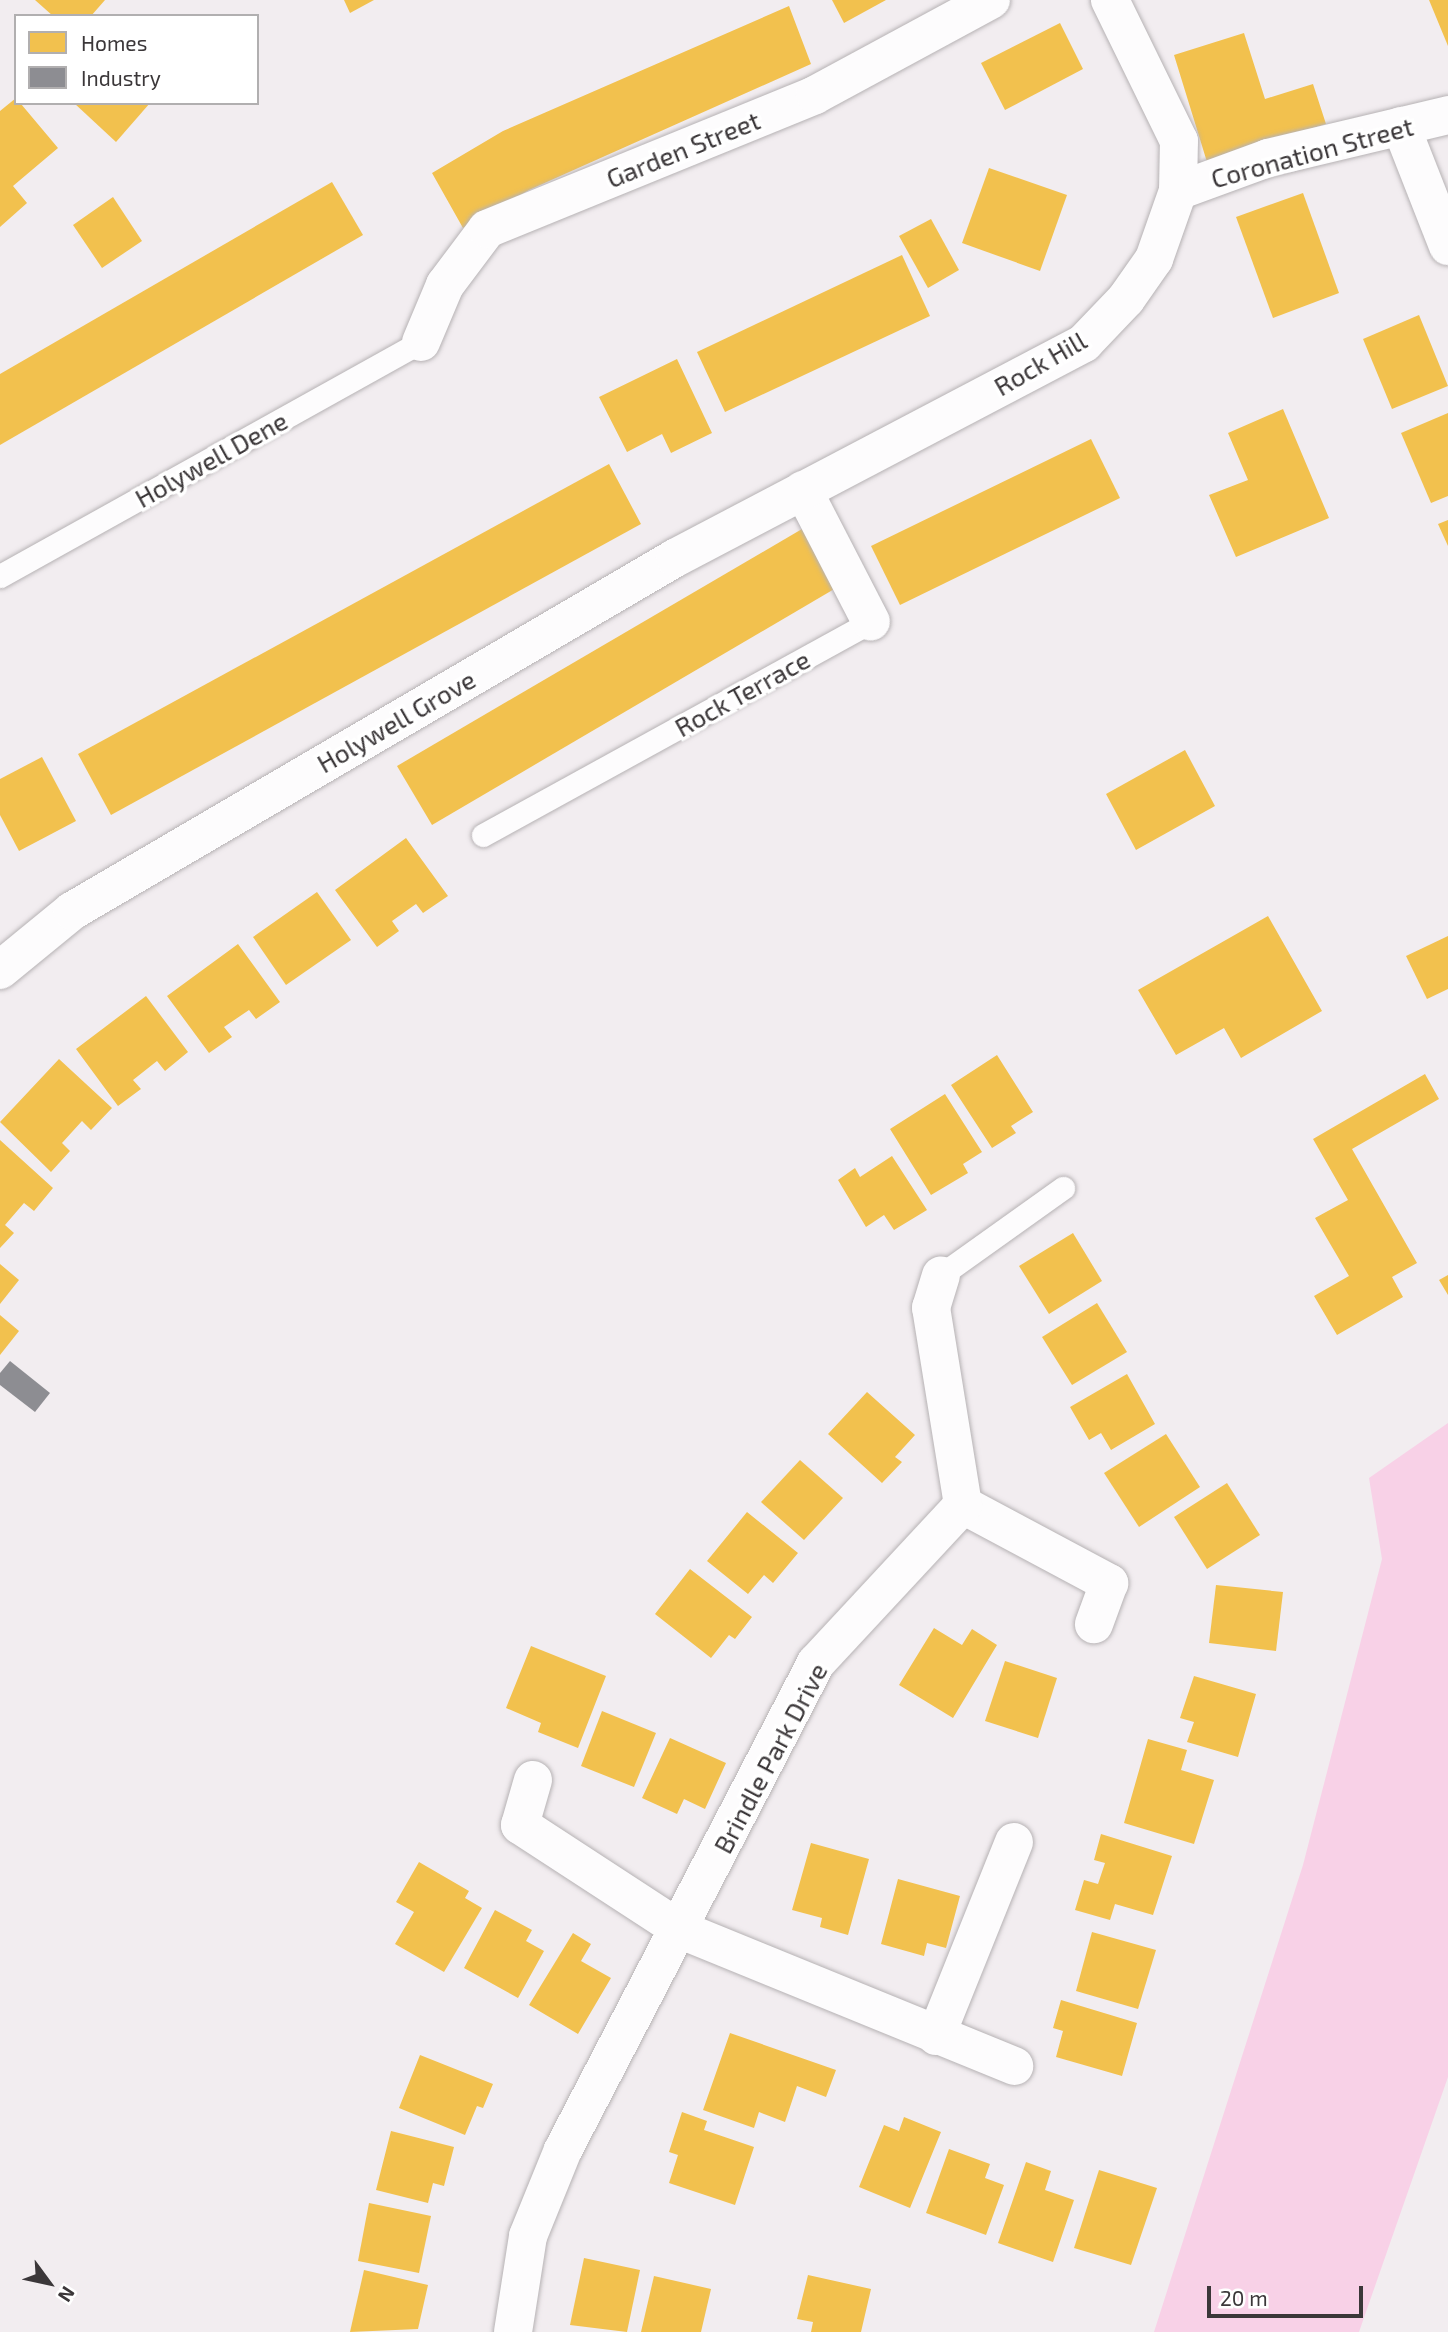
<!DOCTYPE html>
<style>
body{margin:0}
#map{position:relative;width:1448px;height:2332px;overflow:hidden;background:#f2edf0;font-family:"Exo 2",sans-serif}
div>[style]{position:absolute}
.green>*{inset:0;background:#f8d1e7}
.homes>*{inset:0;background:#f2c14e}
.industry>*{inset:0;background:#8d8d92}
.roads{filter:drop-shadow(0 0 2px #b6b2b4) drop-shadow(0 0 2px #b6b2b4)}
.lane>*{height:23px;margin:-11.5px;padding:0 11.5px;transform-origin:11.5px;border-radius:11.5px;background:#fdfcfd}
.street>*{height:38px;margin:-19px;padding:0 19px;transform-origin:19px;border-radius:19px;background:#fdfcfd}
span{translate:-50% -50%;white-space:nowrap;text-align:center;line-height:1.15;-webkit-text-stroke:7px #fff;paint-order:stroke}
.street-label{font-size:26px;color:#3b3739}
.legend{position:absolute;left:14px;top:14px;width:245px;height:91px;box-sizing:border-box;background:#fff;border:2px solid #b1afb0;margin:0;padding:9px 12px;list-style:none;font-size:21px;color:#3b3739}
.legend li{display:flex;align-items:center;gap:14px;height:35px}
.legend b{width:35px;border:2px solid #b1afb0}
.north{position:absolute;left:14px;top:2248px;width:70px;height:70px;-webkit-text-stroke:5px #fff;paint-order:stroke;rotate:123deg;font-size:19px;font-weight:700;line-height:28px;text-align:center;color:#3b3739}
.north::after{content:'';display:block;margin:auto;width:24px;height:32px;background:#3b3739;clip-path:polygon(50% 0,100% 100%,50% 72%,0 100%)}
.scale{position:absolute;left:1207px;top:2286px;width:156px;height:32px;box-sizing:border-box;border:4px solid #3b3739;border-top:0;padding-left:9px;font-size:21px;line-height:24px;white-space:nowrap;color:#3b3739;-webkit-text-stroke:5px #fff;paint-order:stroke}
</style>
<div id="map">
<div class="green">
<i style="clip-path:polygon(1448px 1423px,1448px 2077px,1359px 2332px,1154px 2332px,1303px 1865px,1382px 1559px,1369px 1478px)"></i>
</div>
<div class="homes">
<i style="clip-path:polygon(35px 0,105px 0,91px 16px,53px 16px)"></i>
<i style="clip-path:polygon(344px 0,374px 0,350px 13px)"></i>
<i style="clip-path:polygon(832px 0,886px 0,844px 23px)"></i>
<i style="clip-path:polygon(1429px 0,1448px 0,1448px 46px)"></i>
<i style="clip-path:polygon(789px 6px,811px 64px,529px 190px,463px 228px,432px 173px,503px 131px)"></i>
<i style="clip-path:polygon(1060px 23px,1083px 69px,1005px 110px,981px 63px)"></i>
<i style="clip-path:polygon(1244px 33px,1265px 99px,1313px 84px,1326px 124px,1207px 162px,1174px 55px)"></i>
<i style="clip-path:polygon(16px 98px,58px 148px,13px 186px,27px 203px,0 227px,0 111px)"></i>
<i style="clip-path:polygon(74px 103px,150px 103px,116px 142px)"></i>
<i style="clip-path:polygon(989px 168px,1067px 195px,1040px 271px,962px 243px)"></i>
<i style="clip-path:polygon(332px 182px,363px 235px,0 445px,0 374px)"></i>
<i style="clip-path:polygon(1303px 193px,1339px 293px,1273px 318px,1236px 217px)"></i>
<i style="clip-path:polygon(113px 197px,142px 241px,102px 268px,73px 225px)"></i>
<i style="clip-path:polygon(931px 219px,959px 270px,928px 288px,899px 236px)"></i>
<i style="clip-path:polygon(902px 255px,930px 316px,725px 412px,697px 352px)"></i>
<i style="clip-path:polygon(1419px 315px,1448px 386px,1392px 409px,1363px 339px)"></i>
<i style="clip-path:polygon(677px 359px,712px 433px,671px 453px,662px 434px,627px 452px,599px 397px)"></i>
<i style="clip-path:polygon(1283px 409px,1329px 518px,1236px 557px,1209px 495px,1248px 480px,1228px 433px)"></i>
<i style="clip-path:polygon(1448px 413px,1448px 496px,1431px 503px,1401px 433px)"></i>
<i style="clip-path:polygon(1091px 439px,1120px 498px,900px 605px,871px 546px)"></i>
<i style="clip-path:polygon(609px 464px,641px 524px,111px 815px,78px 754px)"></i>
<i style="clip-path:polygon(1448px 520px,1448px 546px,1438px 524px)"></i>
<i style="clip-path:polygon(802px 529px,836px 588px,432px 825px,397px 766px)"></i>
<i style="clip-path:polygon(1185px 750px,1215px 806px,1136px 850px,1106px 794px)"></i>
<i style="clip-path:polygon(42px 757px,76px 821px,19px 851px,0 815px,0 779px)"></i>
<i style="clip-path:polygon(406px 838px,448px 896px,423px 913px,416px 904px,392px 921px,399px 931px,377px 947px,335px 890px)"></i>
<i style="clip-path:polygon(317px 892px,351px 940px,286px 985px,253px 937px)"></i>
<i style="clip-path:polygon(1268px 916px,1322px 1011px,1241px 1058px,1224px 1028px,1176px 1055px,1138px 990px)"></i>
<i style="clip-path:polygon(1448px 936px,1448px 989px,1427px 999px,1406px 956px)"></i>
<i style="clip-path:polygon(238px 944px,280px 1002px,256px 1019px,249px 1010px,224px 1027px,232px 1037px,209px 1053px,167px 996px)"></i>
<i style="clip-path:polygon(146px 996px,188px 1052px,165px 1071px,157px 1061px,133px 1080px,141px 1089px,118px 1106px,76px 1049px)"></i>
<i style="clip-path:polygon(997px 1055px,1033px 1112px,1011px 1126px,1016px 1133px,992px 1148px,951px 1085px)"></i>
<i style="clip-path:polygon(59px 1059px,112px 1108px,91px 1130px,82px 1121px,62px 1143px,70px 1151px,51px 1172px,0 1122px)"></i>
<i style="clip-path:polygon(1425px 1074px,1439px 1099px,1352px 1149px,1417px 1263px,1392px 1277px,1403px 1297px,1337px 1335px,1314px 1296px,1349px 1276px,1315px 1218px,1348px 1200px,1313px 1139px)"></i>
<i style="clip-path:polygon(945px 1094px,982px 1152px,963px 1164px,968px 1173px,931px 1195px,890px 1129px)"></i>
<i style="clip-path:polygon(0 1140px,53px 1188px,34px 1211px,24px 1203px,5px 1225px,14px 1233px,0 1248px)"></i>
<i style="clip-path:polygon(892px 1156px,927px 1210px,894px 1230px,884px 1215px,866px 1227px,838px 1180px,855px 1168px,860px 1177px)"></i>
<i style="clip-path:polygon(1073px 1233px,1102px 1281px,1049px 1314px,1019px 1266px)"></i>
<i style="clip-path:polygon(0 1264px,19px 1280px,0 1304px)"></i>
<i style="clip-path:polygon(1448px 1275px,1448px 1295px,1439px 1280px)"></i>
<i style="clip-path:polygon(1097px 1303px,1127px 1352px,1072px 1385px,1042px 1337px)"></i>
<i style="clip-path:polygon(0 1315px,19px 1331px,0 1355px)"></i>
<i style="clip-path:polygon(1127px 1374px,1155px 1424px,1111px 1450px,1101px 1433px,1089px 1440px,1070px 1407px)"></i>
<i style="clip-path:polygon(867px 1392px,915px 1435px,895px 1457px,902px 1462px,882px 1483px,828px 1434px)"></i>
<i style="clip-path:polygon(1166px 1434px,1200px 1487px,1139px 1527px,1104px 1473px)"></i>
<i style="clip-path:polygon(800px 1460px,843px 1498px,804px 1540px,761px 1502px)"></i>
<i style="clip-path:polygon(1227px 1483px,1260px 1535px,1207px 1569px,1174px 1517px)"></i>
<i style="clip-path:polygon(747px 1512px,798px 1553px,773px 1583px,764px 1575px,748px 1594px,707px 1561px)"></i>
<i style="clip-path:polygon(690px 1569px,752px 1617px,735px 1639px,729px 1635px,711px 1658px,655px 1614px)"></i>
<i style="clip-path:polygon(1216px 1585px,1283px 1592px,1276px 1651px,1209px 1643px)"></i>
<i style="clip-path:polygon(934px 1628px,962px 1645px,972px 1629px,997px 1645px,953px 1718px,899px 1685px)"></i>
<i style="clip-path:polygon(531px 1646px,606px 1676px,578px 1748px,538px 1732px,541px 1723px,506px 1708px)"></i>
<i style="clip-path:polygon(1005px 1661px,1057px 1678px,1038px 1738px,985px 1721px)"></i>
<i style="clip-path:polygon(1194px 1676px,1256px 1694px,1238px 1757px,1187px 1742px,1194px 1722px,1180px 1718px)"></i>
<i style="clip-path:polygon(602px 1711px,656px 1733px,634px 1787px,581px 1766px)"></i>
<i style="clip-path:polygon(670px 1738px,726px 1763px,705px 1809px,684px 1799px,677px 1814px,642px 1798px)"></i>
<i style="clip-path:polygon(1148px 1739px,1187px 1750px,1181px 1770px,1214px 1780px,1194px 1844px,1124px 1823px)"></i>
<i style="clip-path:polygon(1101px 1834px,1172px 1856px,1153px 1915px,1115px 1904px,1110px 1920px,1075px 1910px,1084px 1880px,1098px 1884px,1105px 1863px,1094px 1860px)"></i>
<i style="clip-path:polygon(811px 1843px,869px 1859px,848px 1935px,820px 1927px,822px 1918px,792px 1910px)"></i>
<i style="clip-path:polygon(419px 1862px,469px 1891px,465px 1898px,482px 1908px,444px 1972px,395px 1944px,414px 1912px,396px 1902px)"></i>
<i style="clip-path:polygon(898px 1879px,960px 1896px,946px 1948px,927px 1943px,924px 1956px,881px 1944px)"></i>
<i style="clip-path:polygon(495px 1910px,532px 1930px,526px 1941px,544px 1951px,518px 1998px,464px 1968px)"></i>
<i style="clip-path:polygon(1092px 1932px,1156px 1950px,1138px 2009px,1076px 1991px)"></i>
<i style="clip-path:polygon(573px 1933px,591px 1944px,581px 1961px,611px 1978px,578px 2034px,529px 2005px)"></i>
<i style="clip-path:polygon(1061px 2000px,1137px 2023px,1122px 2076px,1056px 2057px,1063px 2031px,1053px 2028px)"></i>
<i style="clip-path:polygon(730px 2033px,836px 2070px,826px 2097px,797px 2086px,785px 2122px,759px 2112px,754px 2128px,703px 2110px)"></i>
<i style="clip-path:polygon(420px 2055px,493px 2084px,483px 2108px,477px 2106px,465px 2135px,399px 2108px)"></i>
<i style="clip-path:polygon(682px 2112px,707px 2121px,704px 2130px,754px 2147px,735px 2205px,669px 2183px,678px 2155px,669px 2152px)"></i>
<i style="clip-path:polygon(904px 2117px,941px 2132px,910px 2208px,859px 2187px,884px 2125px,899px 2131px)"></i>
<i style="clip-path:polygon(391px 2131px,454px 2147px,444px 2186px,433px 2183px,428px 2203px,376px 2190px)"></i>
<i style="clip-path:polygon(949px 2149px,990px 2164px,985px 2178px,1004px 2185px,986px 2235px,926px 2213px)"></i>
<i style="clip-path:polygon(1026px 2162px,1051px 2171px,1045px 2190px,1074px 2200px,1053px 2262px,998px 2243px)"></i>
<i style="clip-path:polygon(1099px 2170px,1157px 2188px,1131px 2265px,1074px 2248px)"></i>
<i style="clip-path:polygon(369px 2203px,431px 2216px,419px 2273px,358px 2261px)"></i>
<i style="clip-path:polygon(584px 2258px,640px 2270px,627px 2332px,570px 2325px)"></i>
<i style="clip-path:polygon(364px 2270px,428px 2285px,418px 2329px,350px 2332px)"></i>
<i style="clip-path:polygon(808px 2275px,871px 2289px,861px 2332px,811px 2332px,813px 2322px,797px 2319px)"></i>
<i style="clip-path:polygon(654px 2276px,711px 2289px,701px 2332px,641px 2332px)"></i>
</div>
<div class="industry">
<i style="clip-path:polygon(10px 1361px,50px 1393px,35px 1412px,0 1385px,0 1373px)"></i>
</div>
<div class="roads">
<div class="lane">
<i style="left:0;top:576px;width:482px;rotate:-29.1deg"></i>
<i style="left:483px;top:835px;width:443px;rotate:-28.8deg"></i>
<i style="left:941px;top:1275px;width:150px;rotate:-35.5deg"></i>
</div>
<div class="street">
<i style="left:1401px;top:126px;width:129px;rotate:68.6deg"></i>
<i style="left:1178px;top:191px;width:96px;rotate:-20.1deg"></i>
<i style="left:1268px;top:158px;width:185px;rotate:-13.4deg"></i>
<i style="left:421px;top:342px;width:62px;rotate:-67.2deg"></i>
<i style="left:445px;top:285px;width:70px;rotate:-53.1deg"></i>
<i style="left:487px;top:229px;width:354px;rotate:-22.2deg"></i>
<i style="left:815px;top:95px;width:200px;rotate:-28.4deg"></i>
<i style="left:803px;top:490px;width:148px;rotate:62.7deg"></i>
<i style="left:0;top:970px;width:93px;rotate:-39.3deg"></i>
<i style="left:72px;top:911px;width:699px;rotate:-30.34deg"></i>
<i style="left:675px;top:558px;width:462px;rotate:-27.7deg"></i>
<i style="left:1084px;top:343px;width:61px;rotate:-46.3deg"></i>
<i style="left:1126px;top:299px;width:49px;rotate:-55deg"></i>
<i style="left:1154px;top:259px;width:72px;rotate:-70.6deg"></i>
<i style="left:1178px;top:191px;width:50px;rotate:-88.9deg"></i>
<i style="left:1179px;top:141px;width:157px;rotate:-116.1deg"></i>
<i style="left:963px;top:1505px;width:166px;rotate:28.1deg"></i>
<i style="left:1109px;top:1583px;width:44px;rotate:110.1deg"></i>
<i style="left:533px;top:1780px;width:47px;rotate:106.1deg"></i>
<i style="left:520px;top:1825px;width:192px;rotate:33.1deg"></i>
<i style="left:681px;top:1930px;width:360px;rotate:22.2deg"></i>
<i style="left:936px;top:2036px;width:209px;rotate:-68.1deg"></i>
<i style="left:513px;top:2332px;width:97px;rotate:-81.1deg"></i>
<i style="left:528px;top:2236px;width:93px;rotate:-67.9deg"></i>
<i style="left:563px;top:2150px;width:549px;rotate:-62.55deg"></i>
<i style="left:816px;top:1663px;width:216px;rotate:-47.1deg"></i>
<i style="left:963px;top:1505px;width:200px;rotate:-99.2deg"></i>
<i style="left:931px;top:1308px;width:34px;rotate:-73deg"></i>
</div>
</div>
<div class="street-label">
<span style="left:683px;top:149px;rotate:-22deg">Garden Street</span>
<span style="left:1312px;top:152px;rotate:-15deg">Coronation Street</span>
<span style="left:1040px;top:363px;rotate:-30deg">Rock Hill</span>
<span style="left:211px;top:459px;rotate:-29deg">Holywell Dene</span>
<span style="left:742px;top:693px;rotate:-29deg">Rock Terrace</span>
<span style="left:396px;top:721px;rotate:-30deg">Holywell Grove</span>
<span style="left:770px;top:1758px;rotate:-62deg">Brindle Park Drive</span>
</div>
<ul class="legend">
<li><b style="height:19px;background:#f2c14e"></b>Homes</li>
<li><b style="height:19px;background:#8d8d92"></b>Industry</li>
</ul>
<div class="north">N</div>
<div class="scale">20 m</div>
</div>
